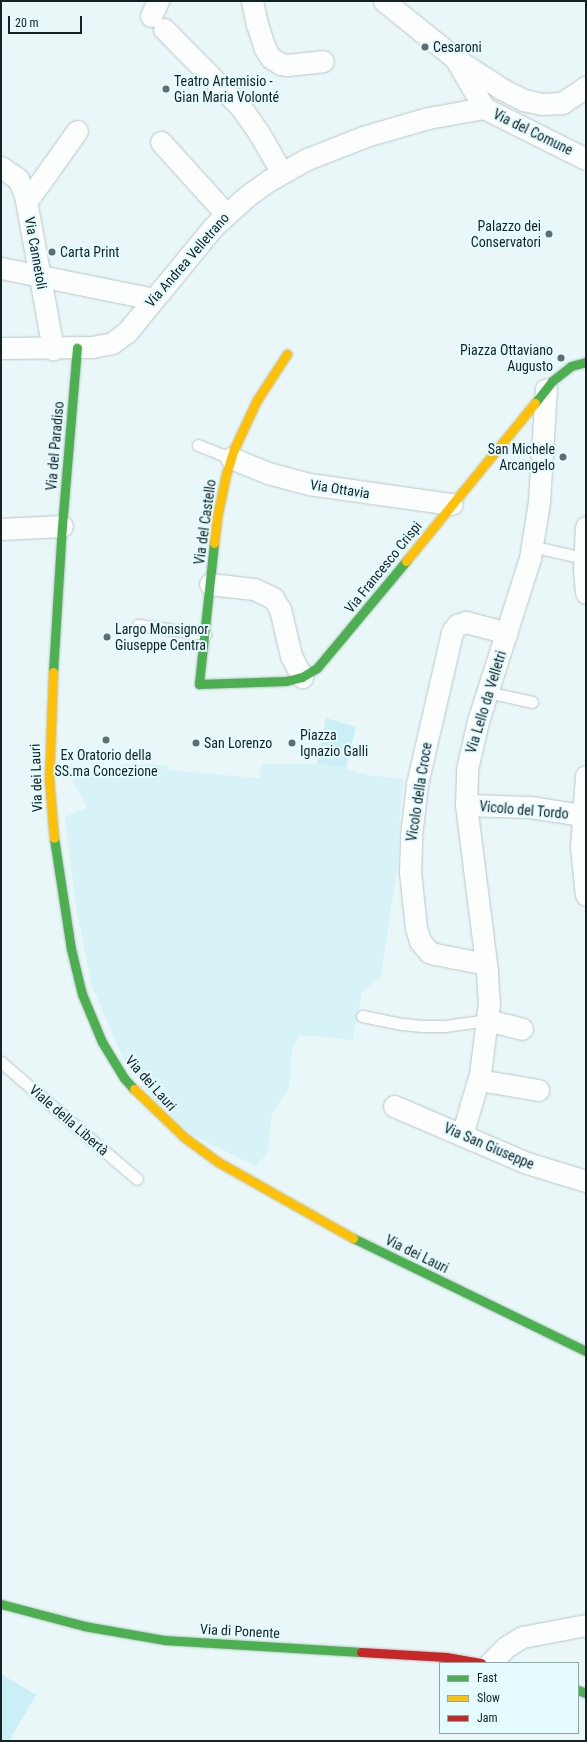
<!DOCTYPE html>
<meta charset="utf-8">
<style>
body{margin:0}
#map{position:relative;width:587px;height:1742px;overflow:hidden;background:#eaf7f9;font-family:"Roboto Condensed",sans-serif}
div>[style]{position:absolute}
.built>*{inset:0;background:#d8f3f8}
.green>*{inset:0;background:#caeff6}
.roads{filter:drop-shadow(0 0 1px #bac7c9) drop-shadow(0 0 1px #bac7c9)}
.lane>*{height:11px;margin:-5.5px;padding:0 5.5px;transform-origin:5.5px;border-radius:5.5px;background:#fcfefe}
.street>*{height:21px;margin:-10.5px;padding:0 10.5px;transform-origin:10.5px;border-radius:10.5px;background:#fcfefe}
.fast>*{height:9px;margin:-4.5px;padding:0 4.5px;transform-origin:4.5px;border-radius:4.5px;background:#4caf50}
.slow>*{height:9px;margin:-4.5px;padding:0 4.5px;transform-origin:4.5px;border-radius:4.5px;background:#ffc107}
.jam>*{height:9px;margin:-4.5px;padding:0 4.5px;transform-origin:4.5px;border-radius:4.5px;background:#c62828}
.dots>*{width:11px;height:11px;translate:-50% -50%;box-sizing:border-box;border:2px solid #e4fbff;border-radius:50%}
span{translate:-50% -50%;white-space:nowrap;text-align:center;line-height:1.15;-webkit-text-stroke:4px #e4fbff;paint-order:stroke}
.poi-label{font-size:14px;color:#142325}
.left{translate:0 -50%;text-align:left}
.right{translate:-100% -50%;text-align:right}
.street-label{font-size:14px;color:#142325}
.frame{position:absolute;inset:0;border:2px solid #142325;pointer-events:none}
.legend{position:absolute;left:439px;top:1662px;width:140px;height:72px;box-sizing:border-box;background:#e4fbff;border:1px solid #91a5a8;margin:0;padding:5px 7px;list-style:none;font-size:12px;color:#142325}
.legend li{display:flex;align-items:center;gap:8px;height:20px}
.legend b{width:20px;border:1px solid #91a5a8}
.scale{position:absolute;left:8px;top:16px;width:74px;height:18px;box-sizing:border-box;border:2px solid #142325;border-top:0;padding-left:5px;font-size:12px;line-height:14px;white-space:nowrap;color:#142325;-webkit-text-stroke:3px #e4fbff;paint-order:stroke}
</style>
<div id="map">
<div class="built">
<i style="clip-path:polygon(127px 764px,167px 765px,167px 770px,260px 778px,261px 764px,317px 764px,346px 768px,367px 775px,404px 779px,400px 812px,398px 862px,381px 976px,362px 992px,353px 1040px,300px 1035px,292px 1048px,289px 1088px,272px 1114px,267px 1154px,256px 1166px,192px 1135px,154px 1100px,122px 1056px,91px 984px,75px 901px,65px 817px,87px 808px,72px 779px)"></i>
</div>
<div class="green">
<i style="clip-path:polygon(326px 718px,356px 727px,346px 768px,317px 764px)"></i>
<i style="clip-path:polygon(1px 1674px,36px 1695px,9px 1741px,1px 1741px)"></i>
</div>
<div class="roads">
<div class="lane">
<i style="left:198px;top:445px;width:35px;rotate:22deg"></i>
<i style="left:544px;top:549px;width:41px;rotate:12.7deg"></i>
<i style="left:138px;top:625px;width:68px;rotate:7.7deg"></i>
<i style="left:487px;top:692px;width:46px;rotate:12.5deg"></i>
<i style="left:362px;top:1016px;width:41px;rotate:11.3deg"></i>
<i style="left:402px;top:1024px;width:20px;rotate:6deg"></i>
<i style="left:422px;top:1026px;width:23px"></i>
<i style="left:445px;top:1026px;width:42px;rotate:-8.1deg"></i>
<i style="left:1px;top:1062px;width:179px;rotate:40.7deg"></i>
</div>
<div class="street">
<i style="left:252px;top:1px;width:24px;rotate:78deg"></i>
<i style="left:257px;top:24px;width:26px;rotate:72deg"></i>
<i style="left:265px;top:49px;width:11px;rotate:56deg"></i>
<i style="left:271px;top:58px;width:12px;rotate:31deg"></i>
<i style="left:281px;top:64px;width:6px;rotate:9deg"></i>
<i style="left:287px;top:65px;width:36px;rotate:-6deg"></i>
<i style="left:384px;top:1px;width:91px;rotate:38.8deg"></i>
<i style="left:455px;top:58px;width:58px;rotate:59.9deg"></i>
<i style="left:484px;top:108px;width:114px;rotate:26.6deg"></i>
<i style="left:151px;top:16px;width:17px;rotate:-65deg"></i>
<i style="left:164px;top:29px;width:108px;rotate:45.4deg"></i>
<i style="left:240px;top:106px;width:33px;rotate:55deg"></i>
<i style="left:259px;top:133px;width:46px;rotate:60.1deg"></i>
<i style="left:459px;top:61px;width:51px;rotate:33.1deg"></i>
<i style="left:502px;top:89px;width:25px;rotate:27deg"></i>
<i style="left:524px;top:100px;width:17px;rotate:13deg"></i>
<i style="left:541px;top:104px;width:21px;rotate:-3deg"></i>
<i style="left:562px;top:103px;width:29px;rotate:-34deg"></i>
<i style="left:161px;top:142px;width:97px;rotate:47.9deg"></i>
<i style="left:1px;top:167px;width:21px;rotate:35deg"></i>
<i style="left:18px;top:179px;width:17px;rotate:66deg"></i>
<i style="left:25px;top:195px;width:157px;rotate:79.7deg"></i>
<i style="left:27px;top:201px;width:86px;rotate:-54.5deg"></i>
<i style="left:1px;top:268px;width:155px;rotate:11.5deg"></i>
<i style="left:1px;top:348px;width:91px;rotate:-0.6deg"></i>
<i style="left:92px;top:347px;width:20px;rotate:-11deg"></i>
<i style="left:112px;top:343px;width:19px;rotate:-36deg"></i>
<i style="left:127px;top:332px;width:137px;rotate:-50.6deg"></i>
<i style="left:214px;top:226px;width:43px;rotate:-42.2deg"></i>
<i style="left:246px;top:197px;width:27px;rotate:-36deg"></i>
<i style="left:268px;top:181px;width:45px;rotate:-29.4deg"></i>
<i style="left:307px;top:159px;width:63px;rotate:-21.3deg"></i>
<i style="left:366px;top:136px;width:65px;rotate:-16.2deg"></i>
<i style="left:428px;top:118px;width:57px;rotate:-10.1deg"></i>
<i style="left:231px;top:458px;width:40px;rotate:22deg"></i>
<i style="left:268px;top:473px;width:42px;rotate:15deg"></i>
<i style="left:309px;top:484px;width:144px;rotate:8deg"></i>
<i style="left:586px;top:527px;width:42px;rotate:92.7deg"></i>
<i style="left:584px;top:569px;width:24px;rotate:85deg"></i>
<i style="left:1px;top:529px;width:61px;rotate:-2.8deg"></i>
<i style="left:210px;top:584px;width:44px;rotate:6.5deg"></i>
<i style="left:254px;top:589px;width:21px;rotate:25deg"></i>
<i style="left:273px;top:598px;width:13px;rotate:58deg"></i>
<i style="left:280px;top:609px;width:48px;rotate:76.8deg"></i>
<i style="left:291px;top:656px;width:24px;rotate:62deg"></i>
<i style="left:586px;top:776px;width:71px;rotate:94deg"></i>
<i style="left:581px;top:847px;width:48px;rotate:84.1deg"></i>
<i style="left:466px;top:805px;width:64px;rotate:1.8deg"></i>
<i style="left:530px;top:807px;width:53px;rotate:8.7deg"></i>
<i style="left:486px;top:964px;width:52px;rotate:-168.9deg"></i>
<i style="left:435px;top:954px;width:6px;rotate:-162deg"></i>
<i style="left:429px;top:952px;width:14px;rotate:-129deg"></i>
<i style="left:420px;top:941px;width:14px;rotate:-107deg"></i>
<i style="left:416px;top:928px;width:56px;rotate:-96.1deg"></i>
<i style="left:410px;top:872px;width:36px;rotate:-88deg"></i>
<i style="left:411px;top:836px;width:52px;rotate:-83.4deg"></i>
<i style="left:417px;top:784px;width:156px;rotate:-77deg"></i>
<i style="left:452px;top:632px;width:9px;rotate:-54deg"></i>
<i style="left:457px;top:625px;width:9px;rotate:-18deg"></i>
<i style="left:466px;top:622px;width:42px;rotate:15deg"></i>
<i style="left:487px;top:1020px;width:36px;rotate:14deg"></i>
<i style="left:479px;top:1080px;width:60px;rotate:9.6deg"></i>
<i style="left:394px;top:1106px;width:145px;rotate:23.2deg"></i>
<i style="left:527px;top:1163px;width:62px;rotate:17deg"></i>
<i style="left:462px;top:1135px;width:64px;rotate:-73.6deg"></i>
<i style="left:480px;top:1074px;width:72px;rotate:-82.8deg"></i>
<i style="left:489px;top:1003px;width:32px;rotate:-94deg"></i>
<i style="left:487px;top:971px;width:167px;rotate:-97.2deg"></i>
<i style="left:466px;top:805px;width:36px;rotate:-88deg"></i>
<i style="left:467px;top:769px;width:49px;rotate:-77.1deg"></i>
<i style="left:478px;top:721px;width:171px;rotate:-72.3deg"></i>
<i style="left:530px;top:558px;width:57px;rotate:-80.9deg"></i>
<i style="left:539px;top:502px;width:113px;rotate:-86.5deg"></i>
<i style="left:490px;top:1663px;width:23px;rotate:-45deg"></i>
<i style="left:506px;top:1647px;width:19px;rotate:-32deg"></i>
<i style="left:522px;top:1637px;width:65px;rotate:-10.6deg"></i>
</div>
<div class="fast">
<i style="left:535px;top:403px;width:28px;rotate:-52deg"></i>
<i style="left:552px;top:381px;width:24px;rotate:-38deg"></i>
<i style="left:571px;top:366px;width:16px;rotate:-15deg"></i>
<i style="left:214px;top:543px;width:142px;rotate:96.1deg"></i>
<i style="left:199px;top:684px;width:87px;rotate:-2deg"></i>
<i style="left:286px;top:681px;width:16px;rotate:-14deg"></i>
<i style="left:302px;top:677px;width:17px;rotate:-31deg"></i>
<i style="left:317px;top:668px;width:139px;rotate:-50.2deg"></i>
<i style="left:53px;top:672px;width:146px;rotate:-86.5deg"></i>
<i style="left:62px;top:526px;width:179px;rotate:-85.2deg"></i>
<i style="left:54px;top:838px;width:112px;rotate:81.3deg"></i>
<i style="left:71px;top:949px;width:46px;rotate:76.3deg"></i>
<i style="left:82px;top:994px;width:52px;rotate:67.4deg"></i>
<i style="left:102px;top:1042px;width:42px;rotate:58.6deg"></i>
<i style="left:124px;top:1078px;width:15px;rotate:48deg"></i>
<i style="left:353px;top:1238px;width:259px;rotate:25.9deg"></i>
<i style="left:1px;top:1604px;width:86px;rotate:14.8deg"></i>
<i style="left:84px;top:1626px;width:81px;rotate:9.9deg"></i>
<i style="left:164px;top:1640px;width:197px;rotate:3.5deg"></i>
<i style="left:578px;top:1690px;width:9px;rotate:21deg"></i>
</div>
<div class="slow">
<i style="left:214px;top:543px;width:26px;rotate:-83deg"></i>
<i style="left:217px;top:517px;width:40px;rotate:-78deg"></i>
<i style="left:225px;top:478px;width:30px;rotate:-73deg"></i>
<i style="left:234px;top:449px;width:54px;rotate:-64.9deg"></i>
<i style="left:257px;top:400px;width:55px;rotate:-56.9deg"></i>
<i style="left:406px;top:561px;width:204px;rotate:-50.8deg"></i>
<i style="left:53px;top:672px;width:107px;rotate:92.1deg"></i>
<i style="left:49px;top:779px;width:59px;rotate:85.2deg"></i>
<i style="left:134px;top:1089px;width:69px;rotate:43.8deg"></i>
<i style="left:184px;top:1137px;width:42px;rotate:36.3deg"></i>
<i style="left:218px;top:1162px;width:155px;rotate:29.4deg"></i>
</div>
<div class="jam">
<i style="left:361px;top:1652px;width:85px;rotate:3.4deg"></i>
<i style="left:446px;top:1657px;width:36px;rotate:10deg"></i>
</div>
</div>
<div class="dots">
<i style="left:425px;top:47px;background:#5f6d6f"></i>
<i style="left:166px;top:89px;background:#5f6d6f"></i>
<i style="left:549px;top:234px;background:#5f6d6f"></i>
<i style="left:52px;top:252px;background:#5f6d6f"></i>
<i style="left:561px;top:358px;background:#5f6d6f"></i>
<i style="left:563px;top:457px;background:#5f6d6f"></i>
<i style="left:107px;top:637px;background:#5f6d6f"></i>
<i style="left:106px;top:740px;background:#5f6d6f"></i>
<i style="left:196px;top:743px;background:#5f6d6f"></i>
<i style="left:292px;top:743px;background:#5f6d6f"></i>
</div>
<div class="poi-label">
<span class="left" style="left:433px;top:47px">Cesaroni</span>
<span class="left" style="left:174px;top:89px">Teatro Artemisio -<br>Gian Maria Volonté</span>
<span class="right" style="left:541px;top:234px">Palazzo dei<br>Conservatori</span>
<span class="left" style="left:60px;top:252px">Carta Print</span>
<span class="right" style="left:553px;top:358px">Piazza Ottaviano<br>Augusto</span>
<span class="right" style="left:555px;top:457px">San Michele<br>Arcangelo</span>
<span class="left" style="left:115px;top:637px">Largo Monsignor<br>Giuseppe Centra</span>
<span class="left" style="left:300px;top:743px">Piazza<br>Ignazio Galli</span>
<span class="left" style="left:204px;top:743px">San Lorenzo</span>
<span style="left:106px;top:763px">Ex Oratorio della<br>SS.ma Concezione</span>
</div>
<div class="street-label">
<span style="left:533px;top:132px;rotate:26deg">Via del Comune</span>
<span style="left:36px;top:253px;rotate:80deg">Via Cannetoli</span>
<span style="left:187px;top:260px;rotate:-49deg">Via Andrea Velletrano</span>
<span style="left:55px;top:446px;rotate:-85deg">Via del Paradiso</span>
<span style="left:340px;top:489px;rotate:9deg">Via Ottavia</span>
<span style="left:205px;top:522px;rotate:-82deg">Via del Castello</span>
<span style="left:383px;top:567px;rotate:-51deg">Via Francesco Crispi</span>
<span style="left:486px;top:702px;rotate:-73deg">Via Lello da Velletri</span>
<span style="left:36px;top:778px;rotate:-92deg">Via dei Lauri</span>
<span style="left:419px;top:792px;rotate:-81deg">Vicolo della Croce</span>
<span style="left:524px;top:810px;rotate:5deg">Vicolo del Tordo</span>
<span style="left:151px;top:1083px;rotate:48deg">Via dei Lauri</span>
<span style="left:69px;top:1120px;rotate:41deg">Viale della Libertà</span>
<span style="left:489px;top:1146px;rotate:23deg">Via San Giuseppe</span>
<span style="left:417px;top:1254px;rotate:26deg">Via dei Lauri</span>
<span style="left:240px;top:1631px;rotate:3deg">Via di Ponente</span>
</div>
<div class="frame"></div>
<ul class="legend">
<li><b style="height:5px;background:#4caf50"></b>Fast</li>
<li><b style="height:5px;background:#ffc107"></b>Slow</li>
<li><b style="height:5px;background:#c62828"></b>Jam</li>
</ul>
<div class="scale">20 m</div>
</div>
